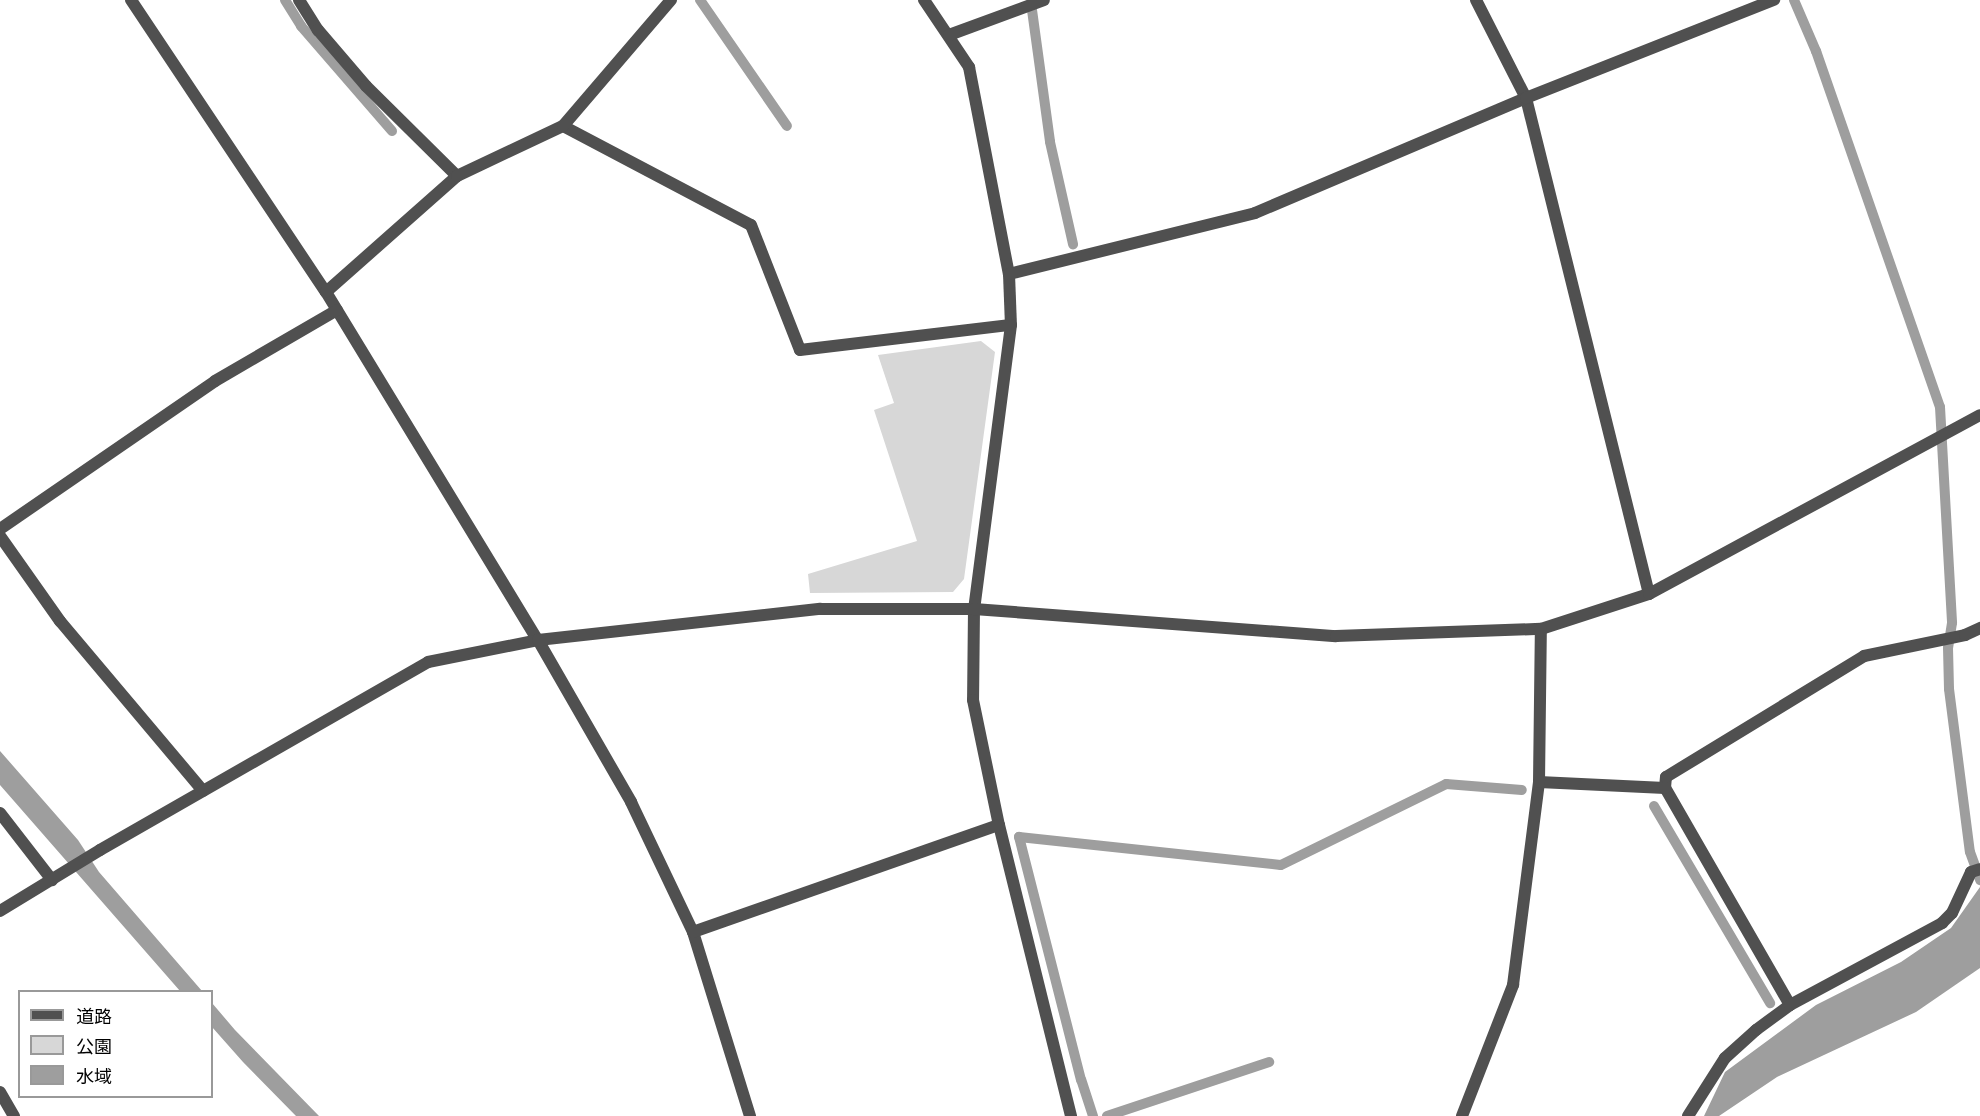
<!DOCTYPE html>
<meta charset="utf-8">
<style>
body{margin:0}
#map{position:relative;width:1980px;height:1116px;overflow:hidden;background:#fff;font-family:Lato,"Noto Sans JP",sans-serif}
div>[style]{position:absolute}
.green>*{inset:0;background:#d7d7d7}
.water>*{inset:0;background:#9e9e9e}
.stream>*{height:10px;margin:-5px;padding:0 5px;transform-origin:5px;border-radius:5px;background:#9e9e9e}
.minor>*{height:12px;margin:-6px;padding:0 6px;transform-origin:6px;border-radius:6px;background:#505050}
span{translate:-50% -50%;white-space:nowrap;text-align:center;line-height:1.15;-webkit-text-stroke:4.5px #fff;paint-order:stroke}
.legend{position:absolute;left:18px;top:990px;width:195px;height:108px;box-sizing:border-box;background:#fff;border:2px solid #999;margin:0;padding:8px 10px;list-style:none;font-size:18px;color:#000}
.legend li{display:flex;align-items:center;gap:12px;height:30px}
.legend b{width:30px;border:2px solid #999}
</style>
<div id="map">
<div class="green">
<i style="clip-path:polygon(981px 341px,995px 352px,964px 579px,953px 592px,810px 593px,808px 574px,917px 541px,874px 410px,894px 403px,878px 355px)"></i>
</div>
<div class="water">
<i style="clip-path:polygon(0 751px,78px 840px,99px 872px,202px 991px,180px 991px,0 785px)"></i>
<i style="clip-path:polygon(1980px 887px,1980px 968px,1916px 1012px,1777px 1077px,1719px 1116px,1704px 1116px,1725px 1072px,1816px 1005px,1901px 962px,1951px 928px)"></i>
<i style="clip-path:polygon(212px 1003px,235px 1030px,319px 1116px,296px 1116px,243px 1062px,212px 1027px)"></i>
</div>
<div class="stream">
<i style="left:285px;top:0;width:31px;rotate:58deg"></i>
<i style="left:301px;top:26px;width:139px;rotate:49.1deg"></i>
<i style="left:700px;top:0;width:153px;rotate:55.4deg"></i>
<i style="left:1794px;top:0;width:56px;rotate:66.7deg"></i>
<i style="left:1816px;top:51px;width:377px;rotate:70.8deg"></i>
<i style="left:1940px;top:407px;width:216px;rotate:86.8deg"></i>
<i style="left:1952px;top:623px;width:25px;rotate:99deg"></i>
<i style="left:1948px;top:648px;width:41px;rotate:88.6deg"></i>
<i style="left:1949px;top:689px;width:164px;rotate:82.7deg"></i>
<i style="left:1970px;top:852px;width:30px;rotate:70deg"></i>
<i style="left:1032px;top:10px;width:133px;rotate:82.2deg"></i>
<i style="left:1050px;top:142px;width:105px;rotate:77.3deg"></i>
<i style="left:1654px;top:806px;width:229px;rotate:59.5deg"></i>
<i style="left:1093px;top:1116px;width:38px;rotate:-108deg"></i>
<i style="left:1081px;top:1080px;width:251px;rotate:-104.3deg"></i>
<i style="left:1019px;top:837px;width:263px;rotate:6.1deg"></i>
<i style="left:1281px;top:865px;width:184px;rotate:-26.1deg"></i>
<i style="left:1446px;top:784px;width:76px;rotate:4.5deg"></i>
<i style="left:1107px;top:1116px;width:171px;rotate:-18.4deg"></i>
</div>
<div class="minor">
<i style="left:131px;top:0;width:351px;rotate:56.3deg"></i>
<i style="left:326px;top:292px;width:407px;rotate:58.7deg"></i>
<i style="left:538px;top:640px;width:187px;rotate:60.1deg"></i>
<i style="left:631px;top:802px;width:144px;rotate:64.5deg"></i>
<i style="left:693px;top:932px;width:193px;rotate:72.8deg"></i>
<i style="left:299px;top:0;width:36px;rotate:58deg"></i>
<i style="left:318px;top:30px;width:74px;rotate:49.4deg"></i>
<i style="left:366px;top:86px;width:128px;rotate:44.7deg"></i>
<i style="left:924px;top:0;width:81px;rotate:56.1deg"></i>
<i style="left:969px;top:67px;width:211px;rotate:79.1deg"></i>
<i style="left:1009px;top:274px;width:51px;rotate:87.8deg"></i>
<i style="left:1011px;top:325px;width:286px;rotate:97.4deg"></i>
<i style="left:974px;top:609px;width:91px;rotate:90.6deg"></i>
<i style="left:973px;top:700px;width:128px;rotate:78.3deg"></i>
<i style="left:999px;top:825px;width:300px;rotate:76.1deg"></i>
<i style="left:1476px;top:0;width:110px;rotate:63deg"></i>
<i style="left:1526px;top:98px;width:511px;rotate:76.07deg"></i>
<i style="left:949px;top:35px;width:101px;rotate:-20.2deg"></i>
<i style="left:563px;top:126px;width:212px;rotate:27.8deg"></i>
<i style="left:751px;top:225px;width:134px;rotate:68.6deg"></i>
<i style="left:800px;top:350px;width:212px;rotate:-6.8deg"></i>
<i style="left:1009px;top:274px;width:253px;rotate:-13.9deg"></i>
<i style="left:1255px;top:213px;width:294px;rotate:-23deg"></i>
<i style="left:1526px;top:98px;width:267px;rotate:-21.6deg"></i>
<i style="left:326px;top:292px;width:175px;rotate:-41.5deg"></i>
<i style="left:457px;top:176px;width:117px;rotate:-25.3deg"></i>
<i style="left:563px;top:126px;width:166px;rotate:-49.4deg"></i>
<i style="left:0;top:529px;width:261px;rotate:-34.5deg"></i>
<i style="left:215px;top:381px;width:141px;rotate:-30.2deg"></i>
<i style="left:0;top:536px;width:104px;rotate:54.8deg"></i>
<i style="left:60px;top:621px;width:222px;rotate:49.9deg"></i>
<i style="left:1539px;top:782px;width:126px;rotate:2.7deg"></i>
<i style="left:0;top:813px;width:85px;rotate:52.2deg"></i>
<i style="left:0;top:911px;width:117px;rotate:-31.4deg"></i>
<i style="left:100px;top:850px;width:378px;rotate:-29.8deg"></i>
<i style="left:428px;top:662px;width:112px;rotate:-11.3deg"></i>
<i style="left:538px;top:640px;width:284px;rotate:-6.3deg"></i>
<i style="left:820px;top:609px;width:154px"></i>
<i style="left:974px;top:609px;width:363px;rotate:4.3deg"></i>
<i style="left:1336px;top:636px;width:205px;rotate:-2deg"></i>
<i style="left:1541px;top:629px;width:114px;rotate:-18deg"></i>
<i style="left:1649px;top:594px;width:376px;rotate:-28.4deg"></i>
<i style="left:693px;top:932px;width:324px;rotate:-19.3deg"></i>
<i style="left:1790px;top:1005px;width:250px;rotate:-119.9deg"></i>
<i style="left:1665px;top:788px;width:11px;rotate:-85deg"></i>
<i style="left:1666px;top:777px;width:232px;rotate:-31.4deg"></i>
<i style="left:1864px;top:656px;width:103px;rotate:-11.7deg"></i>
<i style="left:1965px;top:635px;width:17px;rotate:-25deg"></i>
<i style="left:0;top:1092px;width:28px;rotate:60deg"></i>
<i style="left:1462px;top:1116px;width:141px;rotate:-68.7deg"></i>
<i style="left:1513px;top:985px;width:205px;rotate:-82.7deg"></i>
<i style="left:1539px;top:782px;width:153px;rotate:-89.3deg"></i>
<i style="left:1688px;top:1116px;width:69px;rotate:-57.5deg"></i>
<i style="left:1725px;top:1058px;width:42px;rotate:-42.1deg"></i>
<i style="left:1756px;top:1030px;width:42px;rotate:-36.3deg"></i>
<i style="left:1790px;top:1005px;width:173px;rotate:-28.3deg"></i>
<i style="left:1942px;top:923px;width:14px;rotate:-45deg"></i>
<i style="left:1952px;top:913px;width:45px;rotate:-65.1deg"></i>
<i style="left:1971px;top:872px;width:9px;rotate:-18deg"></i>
</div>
<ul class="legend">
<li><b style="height:8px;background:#505050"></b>道路</li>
<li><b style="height:16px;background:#d7d7d7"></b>公園</li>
<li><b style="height:16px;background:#9e9e9e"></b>水域</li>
</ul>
</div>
